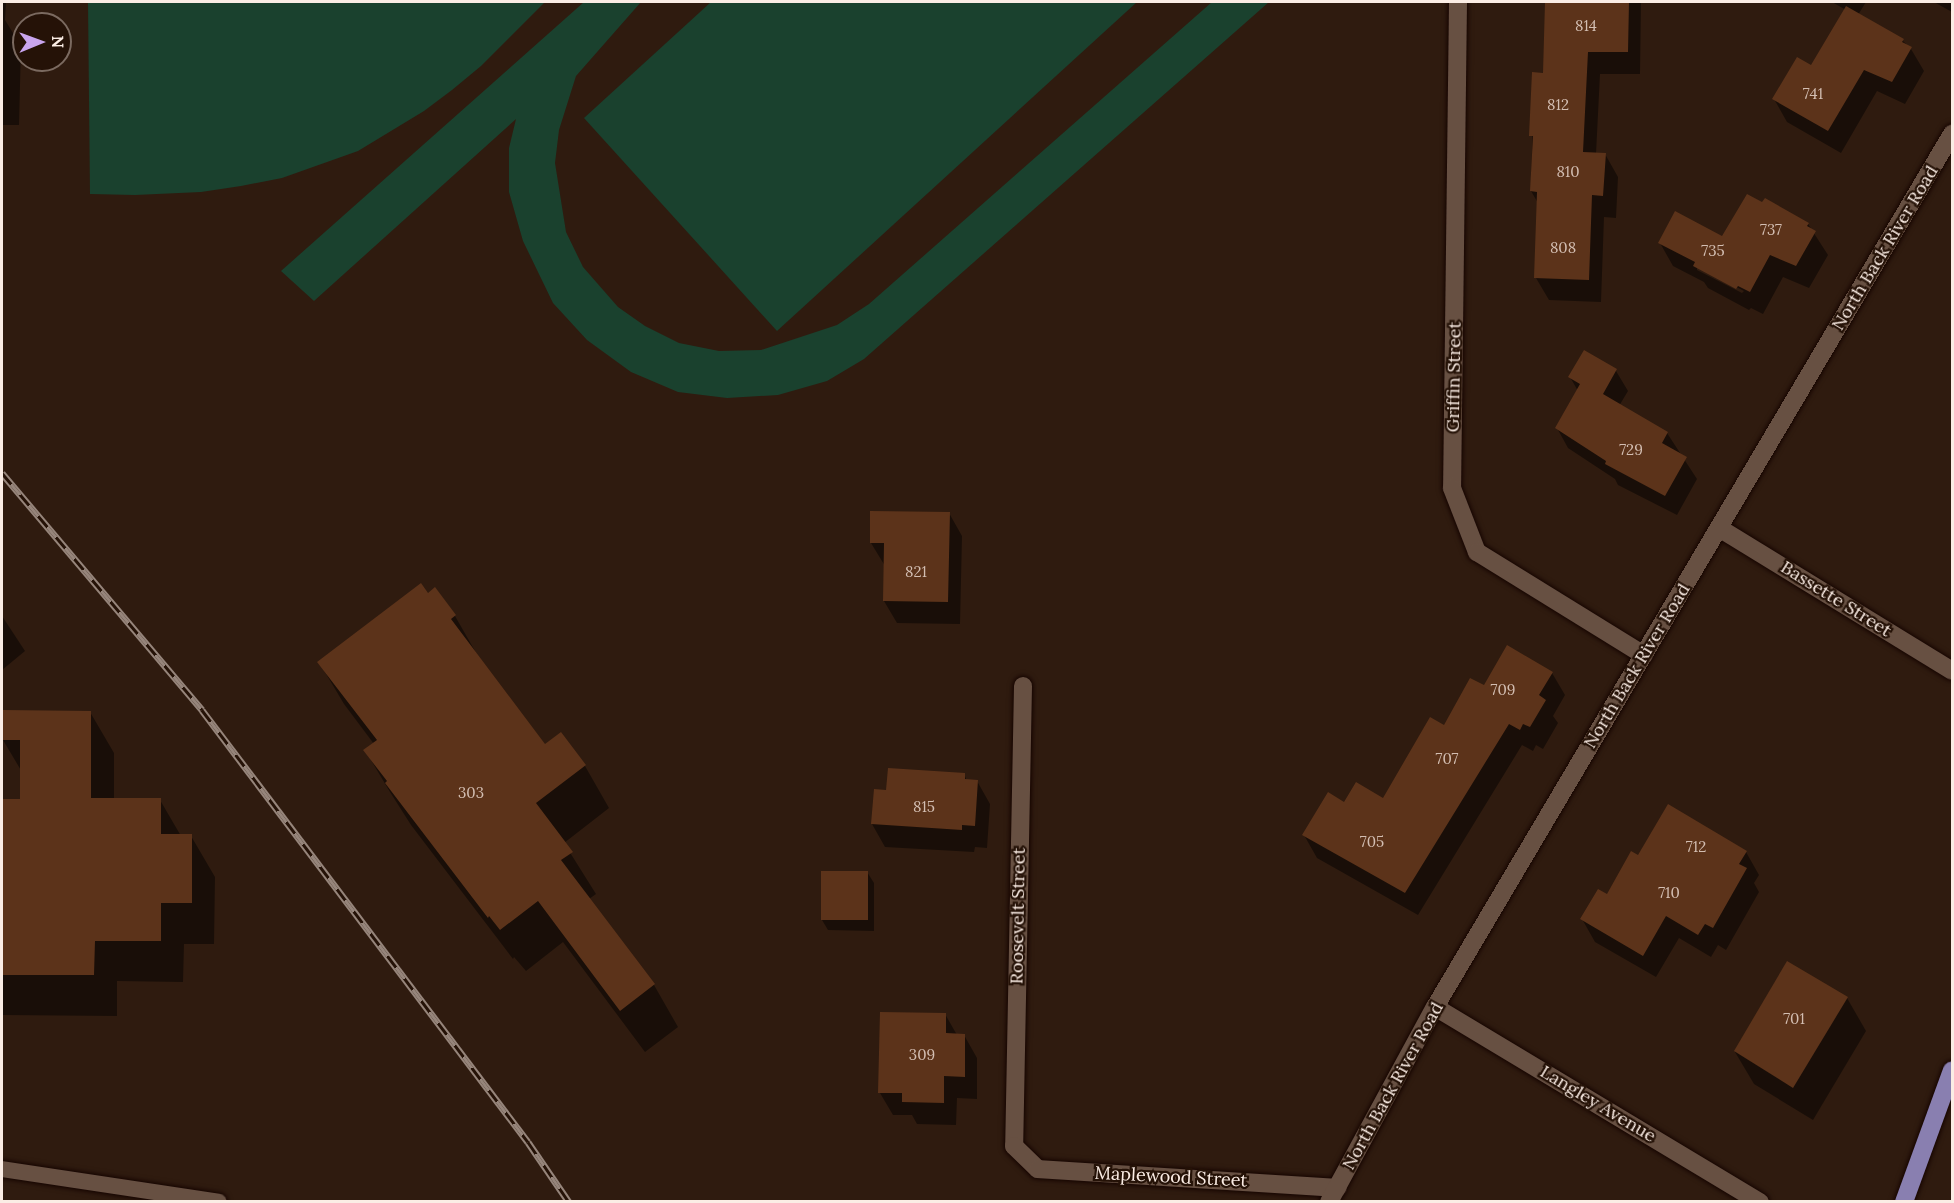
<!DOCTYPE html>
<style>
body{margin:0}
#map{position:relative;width:1954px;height:1203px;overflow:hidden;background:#2f1b0f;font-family:Lora,serif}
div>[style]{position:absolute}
.green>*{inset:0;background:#1a412e}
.shadow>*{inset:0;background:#0007}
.building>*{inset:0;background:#5c331a}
.roads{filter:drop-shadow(0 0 2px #160500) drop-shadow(0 0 2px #160500)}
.service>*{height:16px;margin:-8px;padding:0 8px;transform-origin:8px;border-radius:8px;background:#675042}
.minor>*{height:18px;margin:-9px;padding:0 9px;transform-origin:9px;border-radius:9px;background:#675042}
.primary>*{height:18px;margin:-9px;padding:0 9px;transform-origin:9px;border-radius:9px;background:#897fb0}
.rail>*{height:7px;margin-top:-3.5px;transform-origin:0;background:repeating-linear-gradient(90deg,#251207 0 14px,#96857b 0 28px);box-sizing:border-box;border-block:2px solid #96857b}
span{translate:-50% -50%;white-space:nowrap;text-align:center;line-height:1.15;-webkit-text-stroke:4.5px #251207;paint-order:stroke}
.number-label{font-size:15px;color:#d3beb2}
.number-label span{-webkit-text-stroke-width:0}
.street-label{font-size:18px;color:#fbede5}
.frame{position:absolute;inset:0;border:3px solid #fbede5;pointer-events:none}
.north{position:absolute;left:12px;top:12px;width:60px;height:60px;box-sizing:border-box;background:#251207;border:2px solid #7b6a60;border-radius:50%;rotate:89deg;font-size:16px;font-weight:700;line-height:24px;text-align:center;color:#fbede5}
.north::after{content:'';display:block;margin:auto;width:21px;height:27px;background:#c9a5ee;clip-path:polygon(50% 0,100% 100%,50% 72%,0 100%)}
</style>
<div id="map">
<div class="green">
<i style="clip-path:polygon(88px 2px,545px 2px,481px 66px,452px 90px,424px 111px,358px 151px,282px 178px,241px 186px,201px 192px,135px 195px,90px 194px)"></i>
<i style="clip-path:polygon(584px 2px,641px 2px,576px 76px,559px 130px,555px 163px,566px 232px,583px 267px,618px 307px,645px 326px,679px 343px,719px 351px,761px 350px,837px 325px,869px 304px,1212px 2px,1269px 2px,864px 359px,827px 381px,778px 395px,727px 398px,678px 392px,631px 372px,587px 340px,553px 303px,523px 241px,509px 192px,509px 148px,516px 119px,314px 301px,281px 271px)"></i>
<i style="clip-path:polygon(711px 2px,1137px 2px,777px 331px,584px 118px)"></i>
</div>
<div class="shadow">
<i style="clip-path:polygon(2px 2px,6px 2px,5px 20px,21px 46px,19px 125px,2px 125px)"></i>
<i style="clip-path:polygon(1546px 2px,1641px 2px,1640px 74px,1600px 74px,1596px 154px,1605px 154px,1618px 177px,1616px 218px,1604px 217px,1601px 302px,1549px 300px,1536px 278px,1538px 203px,1531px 191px,1534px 74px,1545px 74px)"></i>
<i style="clip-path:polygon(1832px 2px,1866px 2px,1858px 15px,1903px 41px,1911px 49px,1924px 71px,1905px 104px,1877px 91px,1841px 153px,1787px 122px,1774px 99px,1812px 67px,1846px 10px)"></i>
<i style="clip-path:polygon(1934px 2px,1952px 2px,1952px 12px)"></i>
<i style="clip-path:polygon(evenodd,1763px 204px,1808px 224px,1828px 255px,1809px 288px,1783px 277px,1763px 314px,1751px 308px,1749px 310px,1708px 288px,1704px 282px,1673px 266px,1660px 243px,1723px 238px,1763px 204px,1697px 266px,1744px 291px,1742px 293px,1697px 270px,1697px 266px)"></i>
<i style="clip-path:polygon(1584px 352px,1616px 371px,1628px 391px,1619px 406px,1667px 433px,1697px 479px,1677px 515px,1618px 485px,1615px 479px,1568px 448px,1557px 428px,1578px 391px,1570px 377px)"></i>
<i style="clip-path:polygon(949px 513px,962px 536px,960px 624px,897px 623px,884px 601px,885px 566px,871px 543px)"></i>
<i style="clip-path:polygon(435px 589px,455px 616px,479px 658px,544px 746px,561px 734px,585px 766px,609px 808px,564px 843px,596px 894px,589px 899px,654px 985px,678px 1027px,645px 1052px,563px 942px,526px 971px,514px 957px,513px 959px,411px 825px,390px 792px,365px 750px,374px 744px,344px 704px,319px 662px)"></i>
<i style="clip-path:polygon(2px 616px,25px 651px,2px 670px)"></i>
<i style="clip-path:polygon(1552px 673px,1565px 695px,1553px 716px,1558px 723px,1543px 749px,1536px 745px,1533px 751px,1522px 745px,1418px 915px,1317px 858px,1304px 835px,1384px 800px,1444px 727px,1484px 687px)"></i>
<i style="clip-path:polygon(90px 712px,114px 753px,114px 800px,160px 800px,181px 836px,191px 836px,215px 877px,214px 944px,184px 944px,183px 982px,117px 981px,117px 1016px,2px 1015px,2px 801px,21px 801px,22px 772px,3px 740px)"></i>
<i style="clip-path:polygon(964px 774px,967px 781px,977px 781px,990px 804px,987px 848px,975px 847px,974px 852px,885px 847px,872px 824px,888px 792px)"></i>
<i style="clip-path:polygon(1746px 852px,1759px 875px,1754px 883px,1759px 892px,1726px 950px,1718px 945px,1711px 957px,1679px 938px,1656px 977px,1595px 942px,1582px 919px,1607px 896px,1639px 857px)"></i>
<i style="clip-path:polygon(867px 872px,874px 883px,874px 931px,828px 930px,822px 920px)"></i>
<i style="clip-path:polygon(1847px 998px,1866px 1031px,1813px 1120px,1754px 1084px,1735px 1052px)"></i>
<i style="clip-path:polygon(945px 1014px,957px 1035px,964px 1035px,977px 1058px,977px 1099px,957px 1098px,956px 1125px,917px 1124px,912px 1115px,893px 1115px,880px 1093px)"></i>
</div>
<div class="building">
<i style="clip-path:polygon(1545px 2px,1629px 2px,1628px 52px,1588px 52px,1583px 152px,1606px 153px,1603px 196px,1592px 195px,1589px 280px,1534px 278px,1537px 192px,1530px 191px,1533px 136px,1529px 136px,1532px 72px,1543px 73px)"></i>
<i style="clip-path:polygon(1846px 6px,1904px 39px,1902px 42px,1912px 47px,1892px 82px,1864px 70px,1828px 131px,1772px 99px,1797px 57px,1811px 65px)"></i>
<i style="clip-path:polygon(1747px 194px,1762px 202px,1765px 198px,1809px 223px,1807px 226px,1816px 231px,1796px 266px,1770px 255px,1750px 292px,1738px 286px,1736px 289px,1693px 266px,1695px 262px,1658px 243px,1675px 211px,1722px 236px)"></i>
<i style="clip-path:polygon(1584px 350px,1617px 369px,1603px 394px,1668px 432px,1662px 443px,1687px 457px,1665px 496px,1605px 464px,1606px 461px,1555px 428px,1580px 384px,1568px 377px)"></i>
<i style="clip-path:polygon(870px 511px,950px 512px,948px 602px,883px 601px,884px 543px,870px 543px)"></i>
<i style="clip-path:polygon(421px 583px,428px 593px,435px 587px,456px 615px,451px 619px,545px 744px,561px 732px,586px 765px,536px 803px,573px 852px,561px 860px,655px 984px,620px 1011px,538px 901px,500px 930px,489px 916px,488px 918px,385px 783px,387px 781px,363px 750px,377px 740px,317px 662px)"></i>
<i style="clip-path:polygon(1507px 645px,1553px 672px,1539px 695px,1546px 700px,1530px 727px,1523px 724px,1520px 730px,1509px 724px,1405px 893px,1302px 835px,1328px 792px,1344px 802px,1356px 782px,1383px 798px,1430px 717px,1444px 725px,1470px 678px,1484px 685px)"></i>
<i style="clip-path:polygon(2px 710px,91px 711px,91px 798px,161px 798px,161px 834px,192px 834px,192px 903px,161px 903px,161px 941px,95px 941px,94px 975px,2px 975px,2px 799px,20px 799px,20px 740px,2px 740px)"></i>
<i style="clip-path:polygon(888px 768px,965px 773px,965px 779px,978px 780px,975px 826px,962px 825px,962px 830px,871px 824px,874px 789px,886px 790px)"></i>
<i style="clip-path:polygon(1668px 804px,1747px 851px,1739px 864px,1747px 868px,1713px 928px,1705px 924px,1698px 935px,1666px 916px,1643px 956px,1580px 919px,1598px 889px,1607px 894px,1631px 851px,1638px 855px)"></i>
<i style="clip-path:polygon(821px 871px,868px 871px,868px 920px,821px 920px)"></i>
<i style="clip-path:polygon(1787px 961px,1848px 997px,1793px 1088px,1734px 1051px)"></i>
<i style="clip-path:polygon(880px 1012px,946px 1013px,946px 1033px,965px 1034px,965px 1077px,944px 1076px,944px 1103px,902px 1102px,902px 1093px,878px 1093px)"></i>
</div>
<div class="roads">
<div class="service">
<i style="left:2px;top:1169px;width:219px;rotate:8.6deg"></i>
</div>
<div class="minor">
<i style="left:1458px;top:2px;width:486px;rotate:90.7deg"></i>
<i style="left:1452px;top:488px;width:69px;rotate:68.7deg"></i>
<i style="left:1477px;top:552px;width:196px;rotate:31.7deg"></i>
<i style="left:1719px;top:528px;width:273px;rotate:31.5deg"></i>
<i style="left:1023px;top:686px;width:460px;rotate:91.1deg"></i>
<i style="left:1014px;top:1146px;width:33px;rotate:44deg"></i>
<i style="left:1038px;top:1169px;width:300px;rotate:3.6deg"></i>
<i style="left:1435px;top:1007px;width:379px;rotate:31deg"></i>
<i style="left:1329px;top:1202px;width:222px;rotate:-61.5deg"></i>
<i style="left:1435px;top:1007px;width:1015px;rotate:-59.37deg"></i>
</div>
<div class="primary">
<i style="left:1904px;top:1202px;width:140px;rotate:-70deg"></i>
</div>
</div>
<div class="rail">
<i style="left:2px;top:473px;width:310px;rotate:49.8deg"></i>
<i style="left:202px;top:710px;width:541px;rotate:52.96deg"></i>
<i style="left:528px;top:1142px;width:73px;rotate:55.7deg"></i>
</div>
<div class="number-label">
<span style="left:1586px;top:26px">814</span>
<span style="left:1813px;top:94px">741</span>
<span style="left:1558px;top:105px">812</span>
<span style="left:1568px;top:172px">810</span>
<span style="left:1771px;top:230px">737</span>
<span style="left:1563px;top:248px">808</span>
<span style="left:1713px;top:251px">735</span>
<span style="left:1631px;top:450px">729</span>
<span style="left:916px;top:572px">821</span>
<span style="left:1503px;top:690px">709</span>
<span style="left:1447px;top:759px">707</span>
<span style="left:471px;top:793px">303</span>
<span style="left:924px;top:807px">815</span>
<span style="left:1372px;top:842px">705</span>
<span style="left:1696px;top:847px">712</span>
<span style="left:1669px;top:893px">710</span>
<span style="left:1794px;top:1019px">701</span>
<span style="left:922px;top:1055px">309</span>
</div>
<div class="street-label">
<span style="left:1885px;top:248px;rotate:-59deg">North Back River Road</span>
<span style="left:1454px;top:377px;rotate:-89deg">Griffin Street</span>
<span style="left:1836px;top:599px;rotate:32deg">Bassette Street</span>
<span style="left:1637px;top:666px;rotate:-59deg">North Back River Road</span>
<span style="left:1018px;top:916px;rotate:-89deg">Roosevelt Street</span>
<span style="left:1393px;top:1086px;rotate:-61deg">North Back River Road</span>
<span style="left:1598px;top:1104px;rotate:31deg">Langley Avenue</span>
<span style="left:1171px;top:1177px;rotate:3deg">Maplewood Street</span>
</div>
<div class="frame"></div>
<div class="north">N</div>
</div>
